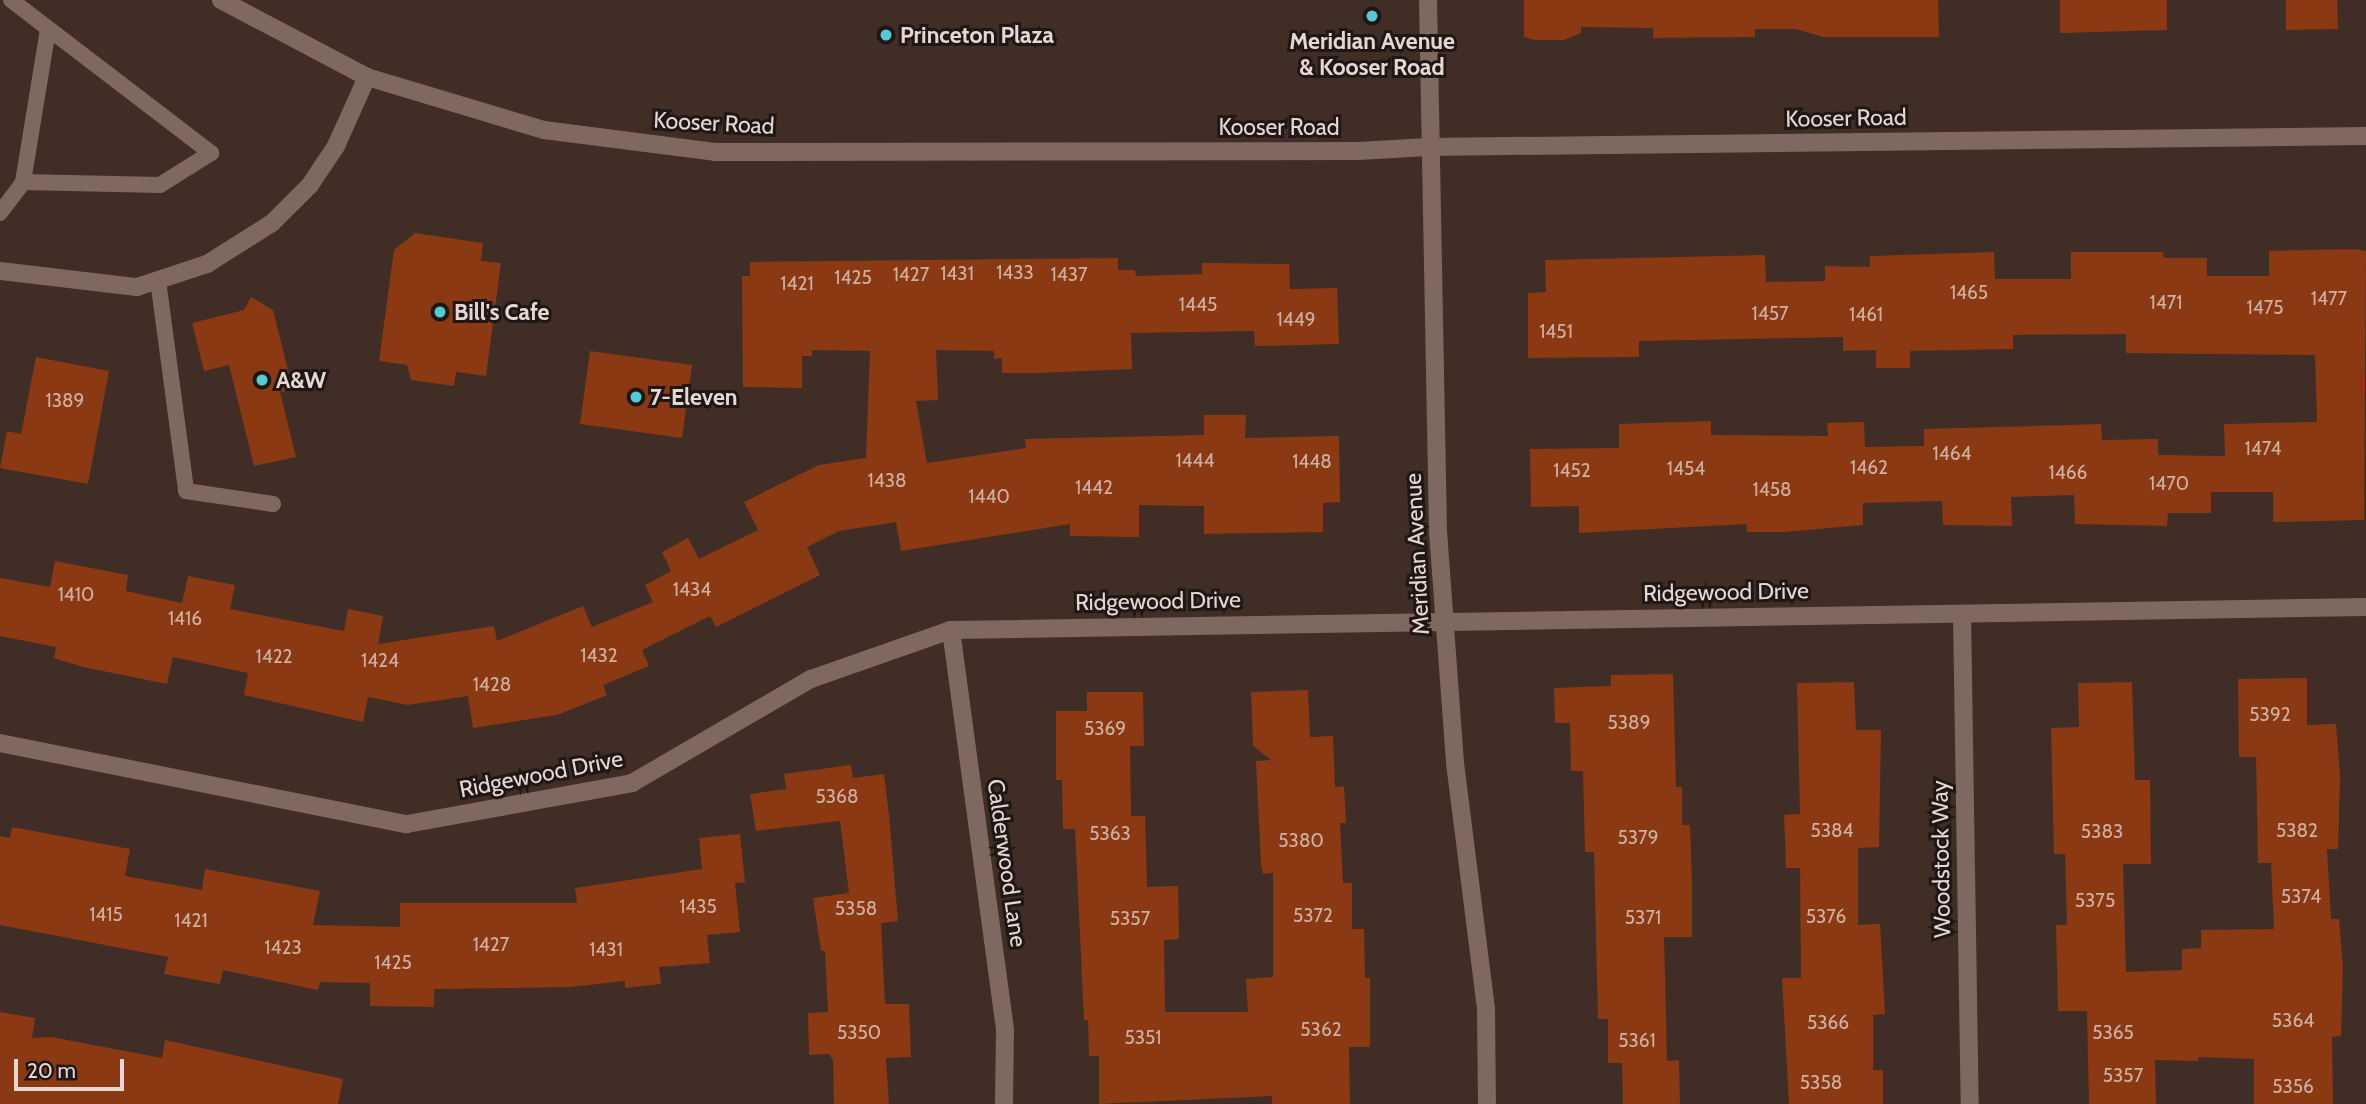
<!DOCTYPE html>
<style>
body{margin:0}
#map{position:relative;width:2366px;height:1104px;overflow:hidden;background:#3f2d26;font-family:Cabin,sans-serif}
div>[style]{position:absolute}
.building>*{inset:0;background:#8b3913}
.service>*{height:16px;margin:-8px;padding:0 8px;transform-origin:8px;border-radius:8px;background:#7e6860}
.minor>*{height:18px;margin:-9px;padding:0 9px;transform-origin:9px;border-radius:9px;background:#7e6860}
.tertiary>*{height:18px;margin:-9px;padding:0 9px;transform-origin:9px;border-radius:9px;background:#7e6860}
.secondary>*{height:18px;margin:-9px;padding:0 9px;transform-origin:9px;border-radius:9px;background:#7e6860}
.dots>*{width:19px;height:19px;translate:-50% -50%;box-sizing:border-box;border:4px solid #201714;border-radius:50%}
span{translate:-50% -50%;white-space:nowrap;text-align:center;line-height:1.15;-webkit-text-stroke:6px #201714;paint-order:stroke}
.number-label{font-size:19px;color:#ceb0a3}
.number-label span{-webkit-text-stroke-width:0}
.poi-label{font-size:23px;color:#e5d8d3;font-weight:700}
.left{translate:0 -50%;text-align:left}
.street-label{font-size:23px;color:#e5d8d3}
.scale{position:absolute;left:14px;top:1059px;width:110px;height:32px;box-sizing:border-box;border:4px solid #e5d8d3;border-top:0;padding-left:9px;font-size:21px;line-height:24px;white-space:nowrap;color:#e5d8d3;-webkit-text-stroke:5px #201714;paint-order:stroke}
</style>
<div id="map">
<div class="building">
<i style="clip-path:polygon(1524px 0,1938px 0,1939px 37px,1824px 37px,1796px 29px,1755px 29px,1755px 37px,1653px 38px,1653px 28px,1581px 27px,1581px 33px,1564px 40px,1535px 40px,1524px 37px)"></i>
<i style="clip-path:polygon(2060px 0,2167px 0,2167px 30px,2060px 33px)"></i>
<i style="clip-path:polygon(2286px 0,2337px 0,2338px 29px,2286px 30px)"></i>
<i style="clip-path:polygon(415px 233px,483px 243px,481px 261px,501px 263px,486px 376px,456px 372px,454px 386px,411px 380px,407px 365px,379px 361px,394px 250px)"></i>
<i style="clip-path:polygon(2356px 249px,2366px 251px,2364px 520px,2273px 522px,2273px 492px,2211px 492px,2211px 513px,2168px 513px,2167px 526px,2075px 524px,2074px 495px,2011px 497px,2012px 526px,1943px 525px,1942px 501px,1863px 503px,1863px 525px,1785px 532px,1747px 532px,1746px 524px,1579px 533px,1579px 506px,1531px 507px,1530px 449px,1619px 448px,1619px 424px,1711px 421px,1711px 435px,1828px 436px,1827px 423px,1864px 422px,1865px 447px,1924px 446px,1924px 429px,2101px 424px,2102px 440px,2158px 439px,2158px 455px,2225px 456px,2224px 424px,2317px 422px,2315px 355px,2126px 353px,2126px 334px,2013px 335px,2013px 349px,1910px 351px,1910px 368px,1876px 368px,1876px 350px,1843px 351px,1843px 337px,1639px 341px,1639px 357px,1528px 358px,1528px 293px,1546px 292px,1545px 260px,1765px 255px,1766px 282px,1825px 281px,1825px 266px,1870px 267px,1870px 256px,1994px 252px,1995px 279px,2071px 279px,2071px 252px,2163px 252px,2164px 258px,2207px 258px,2207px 276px,2269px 276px,2269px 251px)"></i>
<i style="clip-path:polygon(1118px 258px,1118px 270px,1135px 270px,1136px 276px,1202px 274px,1202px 263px,1289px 264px,1290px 289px,1337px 288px,1339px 344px,1255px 346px,1254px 331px,1131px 333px,1132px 369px,1037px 373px,1002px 373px,1002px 358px,994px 359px,994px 351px,936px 350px,938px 400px,916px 401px,927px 463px,1026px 448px,1025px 439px,1204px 435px,1204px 415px,1246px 415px,1245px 438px,1339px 436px,1340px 502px,1323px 503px,1323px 532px,1204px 534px,1204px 506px,1139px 505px,1139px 537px,1070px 536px,1070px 524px,901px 551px,896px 522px,839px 531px,807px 547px,820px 575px,716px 627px,710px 616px,642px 650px,649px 666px,603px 685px,607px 695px,557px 715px,473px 728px,468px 696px,408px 705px,368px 697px,363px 722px,244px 695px,248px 673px,173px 657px,167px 684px,83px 667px,54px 658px,56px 647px,0 636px,0 578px,50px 587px,55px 561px,128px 575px,126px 591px,182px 603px,188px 576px,235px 585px,230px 609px,344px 631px,348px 609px,383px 616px,378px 644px,494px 626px,497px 641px,583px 606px,592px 627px,653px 602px,645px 585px,671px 571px,662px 552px,688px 538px,699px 559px,758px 530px,744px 502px,819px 465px,866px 458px,870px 351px,812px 350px,812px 356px,802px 356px,802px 388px,743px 387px,742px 276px,750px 276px,750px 262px)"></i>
<i style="clip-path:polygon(251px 297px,273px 310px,293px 390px,280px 392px,296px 457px,254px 466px,229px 365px,204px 371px,192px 323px,244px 310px)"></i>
<i style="clip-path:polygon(590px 351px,692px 365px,682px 438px,580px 424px)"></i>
<i style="clip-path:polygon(36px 357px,109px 371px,88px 484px,0 468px,7px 431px,21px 434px)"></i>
<i style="clip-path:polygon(1673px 674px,1676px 787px,1682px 787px,1682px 825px,1690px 825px,1692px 882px,1692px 937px,1664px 937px,1667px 1061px,1679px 1060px,1680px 1104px,1623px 1104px,1622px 1063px,1608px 1063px,1608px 1019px,1598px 1019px,1594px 852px,1585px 852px,1583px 771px,1571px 771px,1570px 723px,1555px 723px,1554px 688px,1611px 686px,1611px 675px)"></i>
<i style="clip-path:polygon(2307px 678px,2307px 725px,2336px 724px,2340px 776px,2338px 849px,2327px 849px,2331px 919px,2339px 919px,2343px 967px,2341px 1036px,2332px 1037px,2333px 1104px,2254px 1104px,2254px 1059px,2198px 1057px,2198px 1061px,2155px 1060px,2156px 1104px,2089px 1104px,2087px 1011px,2058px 1011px,2056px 925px,2067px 925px,2065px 854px,2054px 854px,2051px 728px,2079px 727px,2078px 683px,2132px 682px,2135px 780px,2150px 780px,2151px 864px,2123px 864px,2126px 972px,2182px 970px,2182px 949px,2201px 948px,2201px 930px,2274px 929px,2271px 863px,2258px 863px,2256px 757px,2239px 757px,2238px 679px)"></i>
<i style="clip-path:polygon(1854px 682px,1856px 730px,1881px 730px,1879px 847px,1858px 848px,1858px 925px,1880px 924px,1885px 1014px,1873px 1015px,1873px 1070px,1883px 1070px,1883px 1104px,1789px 1104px,1782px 978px,1801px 978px,1800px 868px,1786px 868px,1784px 815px,1800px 814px,1797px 683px)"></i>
<i style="clip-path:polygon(1308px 690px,1310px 737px,1333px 736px,1335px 787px,1344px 786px,1346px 823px,1340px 823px,1343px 883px,1352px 883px,1352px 929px,1364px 929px,1365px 978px,1370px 978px,1370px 1047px,1349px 1047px,1350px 1104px,1272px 1104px,1272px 1096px,1099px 1104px,1099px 1056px,1089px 1056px,1088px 1020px,1084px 1020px,1075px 829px,1063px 829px,1062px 780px,1056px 780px,1056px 711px,1087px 711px,1087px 692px,1143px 692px,1144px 746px,1130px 746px,1131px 816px,1145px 816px,1147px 887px,1178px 886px,1179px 939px,1164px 940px,1165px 1012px,1248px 1012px,1246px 979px,1273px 977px,1273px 873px,1263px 874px,1261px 864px,1256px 761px,1271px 760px,1253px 746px,1251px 692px)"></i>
<i style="clip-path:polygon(851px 765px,853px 778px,884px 774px,889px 815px,898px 921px,881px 923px,885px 1004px,909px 1004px,911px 1057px,886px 1058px,889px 1104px,834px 1104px,833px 1060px,829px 1054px,809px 1055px,808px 1013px,828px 1012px,825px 951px,821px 951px,813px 898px,849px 893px,840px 821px,756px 831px,750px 794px,786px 789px,784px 774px)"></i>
<i style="clip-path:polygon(12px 827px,130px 849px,125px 876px,202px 890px,205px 869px,320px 891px,313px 925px,400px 927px,400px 903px,577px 903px,575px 888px,702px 869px,699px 838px,740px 834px,745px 882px,735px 883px,740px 932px,707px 935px,710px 963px,659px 967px,661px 984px,625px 988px,625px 981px,571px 987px,434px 989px,434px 1007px,370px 1006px,370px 983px,320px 982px,318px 990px,223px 970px,220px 984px,164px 974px,168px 957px,0 925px,0 836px,10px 838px)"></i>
<i style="clip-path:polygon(0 1012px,35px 1018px,32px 1038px,51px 1037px,162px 1058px,165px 1040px,343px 1079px,338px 1104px,0 1104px)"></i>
</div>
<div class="service">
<i style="left:11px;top:0;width:252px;rotate:37.4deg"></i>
<i style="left:211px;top:153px;width:60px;rotate:147.9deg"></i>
<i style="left:160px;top:185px;width:137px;rotate:-178.7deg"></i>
<i style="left:23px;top:182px;width:155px;rotate:-80.7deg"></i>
<i style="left:0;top:213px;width:39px;rotate:-53deg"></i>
<i style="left:158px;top:280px;width:213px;rotate:82.4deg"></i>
<i style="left:186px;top:491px;width:88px;rotate:8.5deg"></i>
</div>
<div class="minor">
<i style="left:0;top:271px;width:138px;rotate:6.7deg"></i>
<i style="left:137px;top:287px;width:74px;rotate:-18.2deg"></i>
<i style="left:207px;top:264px;width:77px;rotate:-32.2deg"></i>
<i style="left:272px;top:223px;width:54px;rotate:-45deg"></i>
<i style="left:310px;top:185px;width:47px;rotate:-56.3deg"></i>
<i style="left:336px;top:146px;width:76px;rotate:-65.8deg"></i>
<i style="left:1962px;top:614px;width:490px;rotate:89.1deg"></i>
<i style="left:951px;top:630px;width:404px;rotate:82.3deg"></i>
<i style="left:1005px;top:1030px;width:74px;rotate:90.8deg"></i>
<i style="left:0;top:743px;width:415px;rotate:11.3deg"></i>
<i style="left:407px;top:824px;width:229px;rotate:-10.3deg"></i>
<i style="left:632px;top:783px;width:207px;rotate:-30.2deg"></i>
<i style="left:811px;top:679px;width:148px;rotate:-19.3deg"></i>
<i style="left:951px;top:630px;width:1415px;rotate:-0.93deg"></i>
</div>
<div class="tertiary">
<i style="left:221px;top:0;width:165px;rotate:27.8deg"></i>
<i style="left:367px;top:77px;width:185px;rotate:16.7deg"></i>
<i style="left:544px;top:130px;width:172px;rotate:7.3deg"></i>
<i style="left:715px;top:152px;width:643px;rotate:-0.09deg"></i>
<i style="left:1358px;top:151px;width:70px;rotate:-3.3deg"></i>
<i style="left:1428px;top:147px;width:938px;rotate:-0.67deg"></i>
</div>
<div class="secondary">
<i style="left:1428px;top:0;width:531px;rotate:88.92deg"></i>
<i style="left:1438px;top:531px;width:233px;rotate:85.8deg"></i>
<i style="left:1455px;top:763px;width:249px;rotate:82.8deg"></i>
<i style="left:1486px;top:1010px;width:94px;rotate:89.4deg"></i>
</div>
<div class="dots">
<i style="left:1372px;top:16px;background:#51ccd3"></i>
<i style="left:886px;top:35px;background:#51ccd3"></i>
<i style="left:440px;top:312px;background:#51ccd3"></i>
<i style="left:262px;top:380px;background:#51ccd3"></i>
<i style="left:636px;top:397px;background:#51ccd3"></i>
</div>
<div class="number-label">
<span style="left:1015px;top:273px">1433</span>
<span style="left:957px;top:274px">1431</span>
<span style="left:911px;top:275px">1427</span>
<span style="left:1069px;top:275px">1437</span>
<span style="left:853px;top:278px">1425</span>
<span style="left:797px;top:284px">1421</span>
<span style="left:1969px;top:293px">1465</span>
<span style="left:2329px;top:299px">1477</span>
<span style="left:2166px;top:303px">1471</span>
<span style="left:1198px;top:305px">1445</span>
<span style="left:2265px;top:308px">1475</span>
<span style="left:1770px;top:314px">1457</span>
<span style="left:1866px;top:315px">1461</span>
<span style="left:1296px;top:320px">1449</span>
<span style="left:1556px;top:332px">1451</span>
<span style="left:65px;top:401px">1389</span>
<span style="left:2263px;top:449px">1474</span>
<span style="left:1952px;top:454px">1464</span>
<span style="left:1195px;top:461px">1444</span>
<span style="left:1312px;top:462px">1448</span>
<span style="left:1869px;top:468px">1462</span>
<span style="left:1686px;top:469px">1454</span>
<span style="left:1572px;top:471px">1452</span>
<span style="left:2068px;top:473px">1466</span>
<span style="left:887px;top:481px">1438</span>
<span style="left:2169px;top:484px">1470</span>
<span style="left:1094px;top:488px">1442</span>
<span style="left:1772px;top:490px">1458</span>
<span style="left:989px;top:497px">1440</span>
<span style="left:692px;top:590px">1434</span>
<span style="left:76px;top:595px">1410</span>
<span style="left:185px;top:619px">1416</span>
<span style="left:599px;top:656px">1432</span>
<span style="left:274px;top:657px">1422</span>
<span style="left:380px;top:661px">1424</span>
<span style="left:492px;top:685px">1428</span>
<span style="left:2270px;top:715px">5392</span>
<span style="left:1629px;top:723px">5389</span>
<span style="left:1105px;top:729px">5369</span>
<span style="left:837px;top:797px">5368</span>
<span style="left:1832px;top:831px">5384</span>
<span style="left:2297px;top:831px">5382</span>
<span style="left:2102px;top:832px">5383</span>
<span style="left:1110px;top:834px">5363</span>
<span style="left:1638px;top:838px">5379</span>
<span style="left:1301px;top:841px">5380</span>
<span style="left:2301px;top:897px">5374</span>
<span style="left:2095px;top:901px">5375</span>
<span style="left:698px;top:907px">1435</span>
<span style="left:856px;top:909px">5358</span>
<span style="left:106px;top:915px">1415</span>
<span style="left:1313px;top:916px">5372</span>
<span style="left:1826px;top:917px">5376</span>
<span style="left:1643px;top:918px">5371</span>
<span style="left:1130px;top:919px">5357</span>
<span style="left:191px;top:921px">1421</span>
<span style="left:491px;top:945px">1427</span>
<span style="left:283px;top:948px">1423</span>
<span style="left:606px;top:950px">1431</span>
<span style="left:393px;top:963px">1425</span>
<span style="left:2293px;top:1021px">5364</span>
<span style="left:1828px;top:1023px">5366</span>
<span style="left:1321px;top:1030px">5362</span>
<span style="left:859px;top:1033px">5350</span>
<span style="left:2113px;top:1033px">5365</span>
<span style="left:1143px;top:1038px">5351</span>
<span style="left:1637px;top:1041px">5361</span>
<span style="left:2123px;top:1076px">5357</span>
<span style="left:1821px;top:1083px">5358</span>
<span style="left:2293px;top:1087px">5356</span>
</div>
<div class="poi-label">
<span class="left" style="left:900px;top:35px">Princeton Plaza</span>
<span style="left:1372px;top:54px">Meridian Avenue<br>&amp; Kooser Road</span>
<span class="left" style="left:454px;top:312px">Bill's Cafe</span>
<span class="left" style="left:276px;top:380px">A&amp;W</span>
<span class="left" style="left:650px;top:397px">7-Eleven</span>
</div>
<div class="street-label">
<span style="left:1846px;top:118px;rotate:-1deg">Kooser Road</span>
<span style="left:714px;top:123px;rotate:3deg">Kooser Road</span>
<span style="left:1279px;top:127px">Kooser Road</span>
<span style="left:1417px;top:554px;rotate:-93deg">Meridian Avenue</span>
<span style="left:1726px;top:592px;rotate:-1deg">Ridgewood Drive</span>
<span style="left:1158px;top:601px;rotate:-1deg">Ridgewood Drive</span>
<span style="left:541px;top:774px;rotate:-11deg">Ridgewood Drive</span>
<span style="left:1941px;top:859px;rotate:-91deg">Woodstock Way</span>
<span style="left:1007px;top:863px;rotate:82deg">Calderwood Lane</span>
</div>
<div class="scale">20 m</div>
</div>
